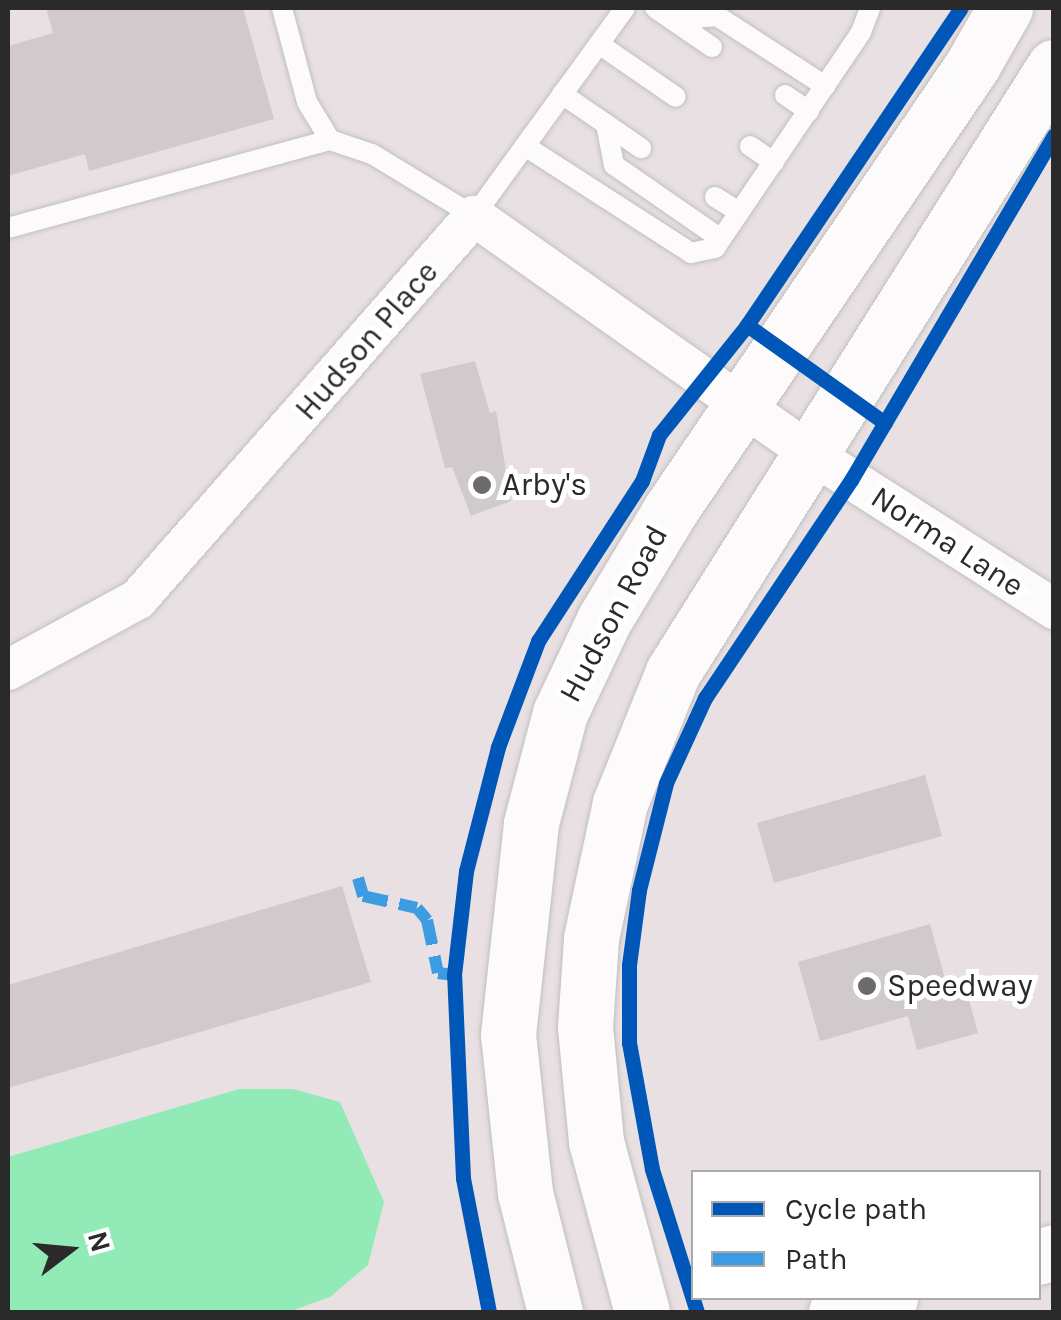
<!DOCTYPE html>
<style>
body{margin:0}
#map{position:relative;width:1061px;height:1320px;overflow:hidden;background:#e8e0e2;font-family:Karla,sans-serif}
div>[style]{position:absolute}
.water>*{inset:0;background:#92ebb7}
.building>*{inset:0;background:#d0cacc}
.roads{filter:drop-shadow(0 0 2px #c0bfbf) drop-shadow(0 0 2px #c0bfbf)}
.lane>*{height:20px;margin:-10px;padding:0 10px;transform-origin:10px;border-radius:10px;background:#fcfafb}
.street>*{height:40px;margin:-20px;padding:0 20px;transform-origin:20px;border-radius:20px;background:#fcfafb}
.secondary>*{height:55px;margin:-27.5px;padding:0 27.5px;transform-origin:27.5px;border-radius:27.5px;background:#fcfafb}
.quiet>*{height:12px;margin-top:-6px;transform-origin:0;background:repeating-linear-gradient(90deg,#3d9ce1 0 25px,transparent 0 37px)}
.cycleway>*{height:15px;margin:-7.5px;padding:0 7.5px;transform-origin:7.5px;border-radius:7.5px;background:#0057b8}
.dots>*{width:28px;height:28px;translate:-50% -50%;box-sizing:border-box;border:5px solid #fff;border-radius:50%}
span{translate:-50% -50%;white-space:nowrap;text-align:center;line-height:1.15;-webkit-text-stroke:10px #fff;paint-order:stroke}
.street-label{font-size:32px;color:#2a2a2a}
.poi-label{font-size:32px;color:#2a2a2a}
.left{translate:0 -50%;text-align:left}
.frame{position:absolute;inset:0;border:10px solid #2a2a2a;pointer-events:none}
.legend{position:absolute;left:691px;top:1170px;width:350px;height:130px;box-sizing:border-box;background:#fff;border:2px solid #aaa;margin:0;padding:12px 18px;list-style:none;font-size:30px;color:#2a2a2a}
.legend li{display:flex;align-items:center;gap:20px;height:50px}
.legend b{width:50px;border:2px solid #aaa}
.north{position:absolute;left:20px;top:1200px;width:100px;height:100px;-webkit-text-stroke:8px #fff;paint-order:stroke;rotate:74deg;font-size:28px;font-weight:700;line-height:40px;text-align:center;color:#2a2a2a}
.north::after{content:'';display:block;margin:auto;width:35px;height:45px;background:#2a2a2a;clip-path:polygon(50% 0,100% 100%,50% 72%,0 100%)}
</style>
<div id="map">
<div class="water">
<i style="clip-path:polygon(239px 1089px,293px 1089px,340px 1102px,384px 1202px,368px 1265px,330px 1297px,288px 1312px,8px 1312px,8px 1157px)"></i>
</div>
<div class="building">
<i style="clip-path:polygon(46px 8px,243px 8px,274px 119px,89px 171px,85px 154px,8px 176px,8px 46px,53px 33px)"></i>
<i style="clip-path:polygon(475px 361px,490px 413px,496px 411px,511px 501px,471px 516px,452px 467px,445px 468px,420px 374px)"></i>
<i style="clip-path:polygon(925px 775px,942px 836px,774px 883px,757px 823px)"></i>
<i style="clip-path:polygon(342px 886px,371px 982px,8px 1088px,8px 985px)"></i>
<i style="clip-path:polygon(930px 924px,948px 990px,965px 985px,978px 1033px,917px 1050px,908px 1016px,820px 1041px,798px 962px)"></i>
</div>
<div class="roads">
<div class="lane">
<i style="left:282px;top:8px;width:97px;rotate:75.1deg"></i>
<i style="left:307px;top:102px;width:44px;rotate:58.8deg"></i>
<i style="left:655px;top:8px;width:69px;rotate:34.4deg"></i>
<i style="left:673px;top:20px;width:44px;rotate:-5.2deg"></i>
<i style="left:717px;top:16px;width:129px;rotate:32.9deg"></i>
<i style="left:599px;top:44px;width:93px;rotate:34.5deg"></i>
<i style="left:562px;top:94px;width:96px;rotate:34.4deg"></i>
<i style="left:785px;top:95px;width:29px;rotate:34deg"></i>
<i style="left:606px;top:124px;width:42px;rotate:79deg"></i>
<i style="left:614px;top:165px;width:130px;rotate:34.7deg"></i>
<i style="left:525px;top:146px;width:197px;rotate:32.8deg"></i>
<i style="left:691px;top:253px;width:25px;rotate:-12deg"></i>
<i style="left:715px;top:248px;width:261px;rotate:-55.9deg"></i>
<i style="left:861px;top:32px;width:26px;rotate:-69deg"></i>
<i style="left:750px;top:146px;width:29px;rotate:34deg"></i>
<i style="left:715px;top:197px;width:28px;rotate:32deg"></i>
<i style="left:8px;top:228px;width:334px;rotate:-15.3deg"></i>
<i style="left:330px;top:140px;width:44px;rotate:18.4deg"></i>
<i style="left:372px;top:154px;width:119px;rotate:31.3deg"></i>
<i style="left:474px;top:216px;width:257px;rotate:-54deg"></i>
</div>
<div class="street">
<i style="left:8px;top:670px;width:148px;rotate:-28.6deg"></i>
<i style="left:138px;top:599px;width:509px;rotate:-48.74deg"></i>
<i style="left:474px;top:216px;width:411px;rotate:35.2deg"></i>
<i style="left:810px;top:453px;width:290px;rotate:32.6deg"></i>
</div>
<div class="secondary">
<i style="left:1038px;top:1257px;width:17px;rotate:-17deg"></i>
<i style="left:555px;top:1312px;width:123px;rotate:-104.1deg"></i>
<i style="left:525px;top:1193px;width:159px;rotate:-96.1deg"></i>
<i style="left:508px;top:1035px;width:213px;rotate:-83.8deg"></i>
<i style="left:531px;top:823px;width:114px;rotate:-75.2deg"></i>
<i style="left:560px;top:713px;width:103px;rotate:-64.7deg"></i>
<i style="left:604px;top:620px;width:130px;rotate:-58.9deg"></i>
<i style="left:671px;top:509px;width:536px;rotate:-55.81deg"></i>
<i style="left:972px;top:66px;width:67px;rotate:-60.4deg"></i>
<i style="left:642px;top:1312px;width:177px;rotate:-105.1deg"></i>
<i style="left:596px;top:1141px;width:115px;rotate:-95.5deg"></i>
<i style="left:585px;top:1027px;width:89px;rotate:-86.1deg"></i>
<i style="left:591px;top:938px;width:138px;rotate:-77.9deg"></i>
<i style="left:620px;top:803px;width:141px;rotate:-68deg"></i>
<i style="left:673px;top:672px;width:715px;rotate:-57.8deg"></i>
<i style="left:836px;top:1312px;width:56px;rotate:-14.5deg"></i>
</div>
</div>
<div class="quiet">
<i style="left:358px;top:878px;width:19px;rotate:74deg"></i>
<i style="left:363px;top:896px;width:55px;rotate:12.5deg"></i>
<i style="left:417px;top:908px;width:16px;rotate:50deg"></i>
<i style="left:427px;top:920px;width:54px;rotate:78.3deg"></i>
<i style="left:438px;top:973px;width:16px;rotate:7deg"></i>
</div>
<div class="cycleway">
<i style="left:747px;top:325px;width:169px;rotate:35.4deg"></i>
<i style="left:489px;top:1312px;width:136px;rotate:-101deg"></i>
<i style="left:463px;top:1178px;width:203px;rotate:-92.5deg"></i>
<i style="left:454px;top:975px;width:105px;rotate:-83.4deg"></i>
<i style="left:466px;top:871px;width:128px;rotate:-75.5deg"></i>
<i style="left:498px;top:747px;width:113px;rotate:-69.3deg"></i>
<i style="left:538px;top:641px;width:191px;rotate:-57deg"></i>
<i style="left:642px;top:481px;width:49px;rotate:-69.7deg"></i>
<i style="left:659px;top:435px;width:141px;rotate:-51.3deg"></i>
<i style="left:747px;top:325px;width:382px;rotate:-56deg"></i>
<i style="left:697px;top:1312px;width:150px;rotate:-107.5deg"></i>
<i style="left:652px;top:1169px;width:128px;rotate:-100.3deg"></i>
<i style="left:629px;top:1043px;width:78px;rotate:-90deg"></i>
<i style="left:629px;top:965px;width:76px;rotate:-82.4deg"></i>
<i style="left:639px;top:890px;width:110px;rotate:-75.8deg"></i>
<i style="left:666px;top:783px;width:94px;rotate:-65.4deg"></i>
<i style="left:705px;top:698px;width:262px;rotate:-56.2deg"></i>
<i style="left:851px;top:480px;width:400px;rotate:-59.5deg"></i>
</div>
<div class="dots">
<i style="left:482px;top:485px;background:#6c6a6a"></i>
<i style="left:867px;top:986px;background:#6c6a6a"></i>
</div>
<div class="street-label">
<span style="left:367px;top:341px;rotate:-49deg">Hudson Place</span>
<span style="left:947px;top:542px;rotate:33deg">Norma Lane</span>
<span style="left:614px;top:614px;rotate:-62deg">Hudson Road</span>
</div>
<div class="poi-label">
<span class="left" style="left:502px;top:485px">Arby's</span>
<span class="left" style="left:887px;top:986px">Speedway</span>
</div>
<div class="frame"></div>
<ul class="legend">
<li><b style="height:12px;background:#0057b8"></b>Cycle path</li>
<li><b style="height:12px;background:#3d9ce1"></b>Path</li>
</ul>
<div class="north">N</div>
</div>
